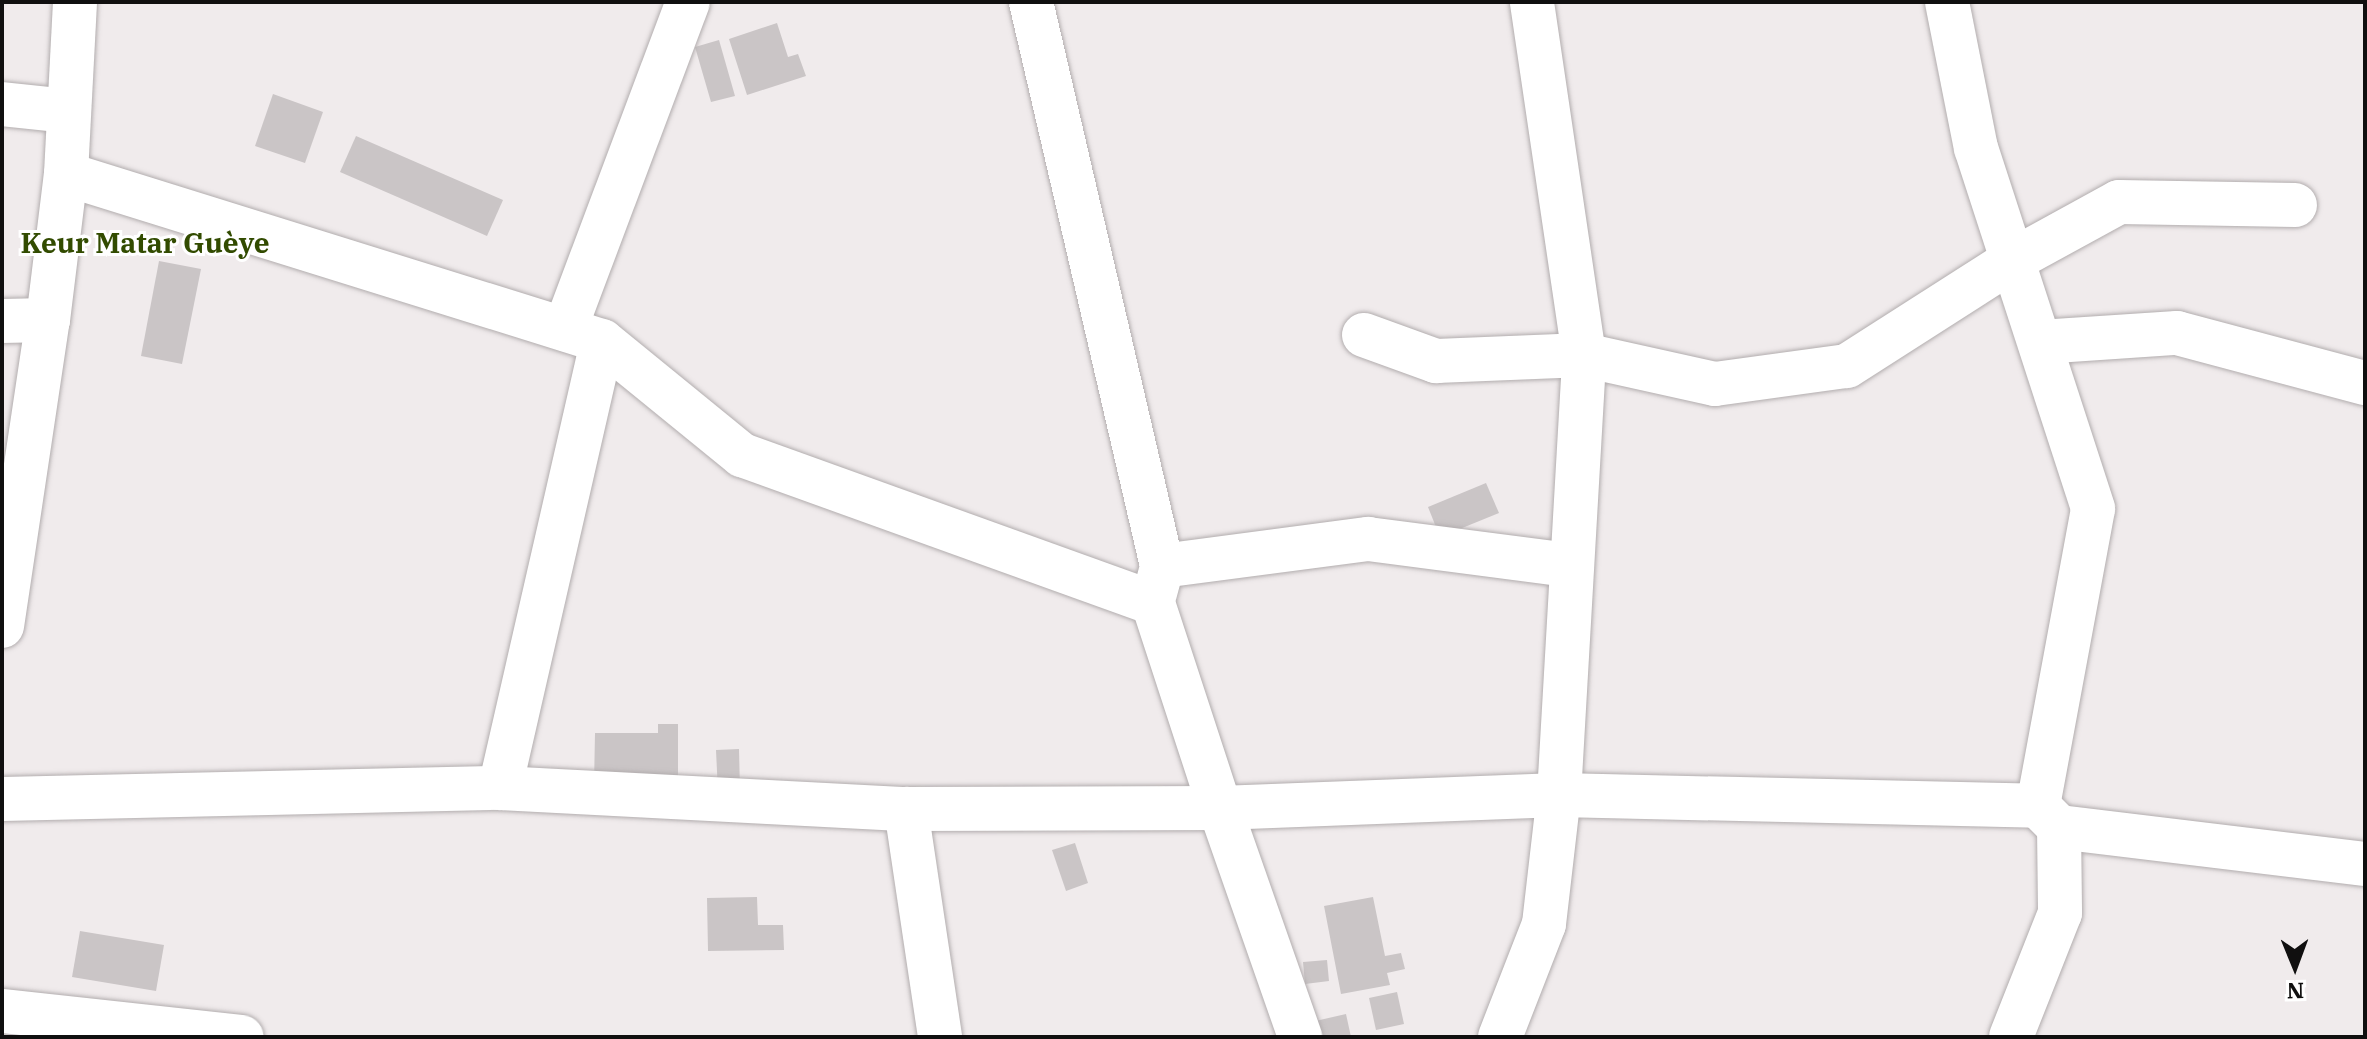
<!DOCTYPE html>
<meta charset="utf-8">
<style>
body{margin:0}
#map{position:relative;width:2367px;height:1039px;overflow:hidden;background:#f0ebec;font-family:"IBM Plex Serif",serif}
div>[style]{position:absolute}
.building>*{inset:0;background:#cac5c6}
.roads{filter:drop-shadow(0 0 2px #b2adae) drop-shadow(0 0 2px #b2adae)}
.minor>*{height:44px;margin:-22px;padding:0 22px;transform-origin:22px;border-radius:22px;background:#fff}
span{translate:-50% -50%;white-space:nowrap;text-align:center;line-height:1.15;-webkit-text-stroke:6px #fff;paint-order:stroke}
.quarter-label{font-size:28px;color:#324b00;font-weight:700}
.frame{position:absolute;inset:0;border:4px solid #100f0f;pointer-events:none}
.north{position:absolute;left:2255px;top:927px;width:80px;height:80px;-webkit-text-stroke:6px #fff;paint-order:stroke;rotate:179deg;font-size:22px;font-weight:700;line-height:32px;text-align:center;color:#100f0f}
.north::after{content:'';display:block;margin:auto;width:28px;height:36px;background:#100f0f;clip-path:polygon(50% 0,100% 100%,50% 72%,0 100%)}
</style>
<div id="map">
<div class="building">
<i style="clip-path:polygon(777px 23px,788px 57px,798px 54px,806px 76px,747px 95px,729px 39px)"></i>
<i style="clip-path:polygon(719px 40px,735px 96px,711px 102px,695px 47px)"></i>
<i style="clip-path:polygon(273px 94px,323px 112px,305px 163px,255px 146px)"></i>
<i style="clip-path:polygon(356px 136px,503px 200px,487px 236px,340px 172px)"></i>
<i style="clip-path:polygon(159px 261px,201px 269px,182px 364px,141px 356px)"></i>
<i style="clip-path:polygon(1486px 483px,1499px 513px,1440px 537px,1428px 507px)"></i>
<i style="clip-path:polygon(658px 724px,678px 724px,678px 785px,594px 785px,595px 733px,658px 733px)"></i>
<i style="clip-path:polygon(739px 749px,740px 791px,718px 792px,716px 750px)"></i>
<i style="clip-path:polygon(1075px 843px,1088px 883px,1066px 891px,1052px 850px)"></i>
<i style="clip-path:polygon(757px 897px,758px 925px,783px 925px,784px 950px,708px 951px,707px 898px)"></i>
<i style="clip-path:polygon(1373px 897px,1385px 956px,1401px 953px,1405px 969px,1387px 973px,1390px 985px,1341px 994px,1324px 906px)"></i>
<i style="clip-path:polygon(80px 931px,164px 945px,156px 991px,72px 977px)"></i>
<i style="clip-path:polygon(1327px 960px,1329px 981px,1305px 984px,1303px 962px)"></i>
<i style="clip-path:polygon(1397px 992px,1404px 1024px,1376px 1030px,1369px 998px)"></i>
<i style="clip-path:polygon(1346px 1014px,1351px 1037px,1314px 1037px,1311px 1022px)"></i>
</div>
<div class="roads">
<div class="minor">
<i style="left:1031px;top:2px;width:579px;rotate:76.92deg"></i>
<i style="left:1947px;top:2px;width:149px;rotate:78.8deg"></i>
<i style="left:1976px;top:148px;width:379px;rotate:72deg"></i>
<i style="left:2093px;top:509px;width:302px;rotate:100.5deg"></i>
<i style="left:2038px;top:806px;width:30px;rotate:45deg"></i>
<i style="left:2059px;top:827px;width:86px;rotate:89.3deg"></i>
<i style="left:2060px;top:913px;width:133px;rotate:111.6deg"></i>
<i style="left:2px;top:104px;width:67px;rotate:6deg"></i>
<i style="left:66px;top:174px;width:561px;rotate:17.31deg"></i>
<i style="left:602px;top:341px;width:181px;rotate:39.2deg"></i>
<i style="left:742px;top:455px;width:437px;rotate:19.8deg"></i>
<i style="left:1153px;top:603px;width:216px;rotate:71.9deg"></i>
<i style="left:1220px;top:808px;width:339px;rotate:-2.2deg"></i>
<i style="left:1559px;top:795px;width:479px;rotate:1.3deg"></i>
<i style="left:2px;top:321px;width:46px;rotate:-1.2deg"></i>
<i style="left:565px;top:329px;width:349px;rotate:-69.4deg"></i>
<i style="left:1364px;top:335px;width:77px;rotate:19.9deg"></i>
<i style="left:1436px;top:361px;width:148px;rotate:-2.3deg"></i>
<i style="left:1584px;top:355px;width:134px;rotate:12.5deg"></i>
<i style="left:1715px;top:384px;width:133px;rotate:-7.8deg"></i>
<i style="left:1847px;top:366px;width:197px;rotate:-32.6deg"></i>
<i style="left:2013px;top:260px;width:121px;rotate:-28.7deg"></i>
<i style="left:2119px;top:202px;width:176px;rotate:1deg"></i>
<i style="left:2040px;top:342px;width:137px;rotate:-3.8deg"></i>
<i style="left:2177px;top:333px;width:195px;rotate:14.9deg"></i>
<i style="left:1155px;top:593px;width:28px;rotate:-75deg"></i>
<i style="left:1162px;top:566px;width:208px;rotate:-7.5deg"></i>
<i style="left:1368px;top:539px;width:203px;rotate:7.4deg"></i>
<i style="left:2px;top:626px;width:309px;rotate:-81.5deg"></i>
<i style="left:48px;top:320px;width:147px;rotate:-83deg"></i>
<i style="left:66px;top:174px;width:172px;rotate:-87deg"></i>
<i style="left:500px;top:788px;width:458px;rotate:-77.1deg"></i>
<i style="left:2px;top:799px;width:498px;rotate:-1.3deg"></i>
<i style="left:500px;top:788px;width:407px;rotate:3deg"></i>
<i style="left:906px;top:809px;width:314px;rotate:-0.2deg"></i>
<i style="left:1220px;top:808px;width:243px;rotate:70.7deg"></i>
<i style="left:906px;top:809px;width:231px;rotate:81.5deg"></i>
<i style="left:2059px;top:827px;width:308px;rotate:6.9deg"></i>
<i style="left:2px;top:1011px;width:241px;rotate:6.2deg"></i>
<i style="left:1500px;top:1037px;width:121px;rotate:-68.7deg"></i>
<i style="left:1544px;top:924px;width:130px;rotate:-83.4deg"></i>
<i style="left:1559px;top:795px;width:441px;rotate:-86.7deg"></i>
<i style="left:1584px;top:355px;width:357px;rotate:-98.4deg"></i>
</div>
</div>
<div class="quarter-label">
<span style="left:145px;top:243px">Keur Matar Guèye</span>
</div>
<div class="frame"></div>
<div class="north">N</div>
</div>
